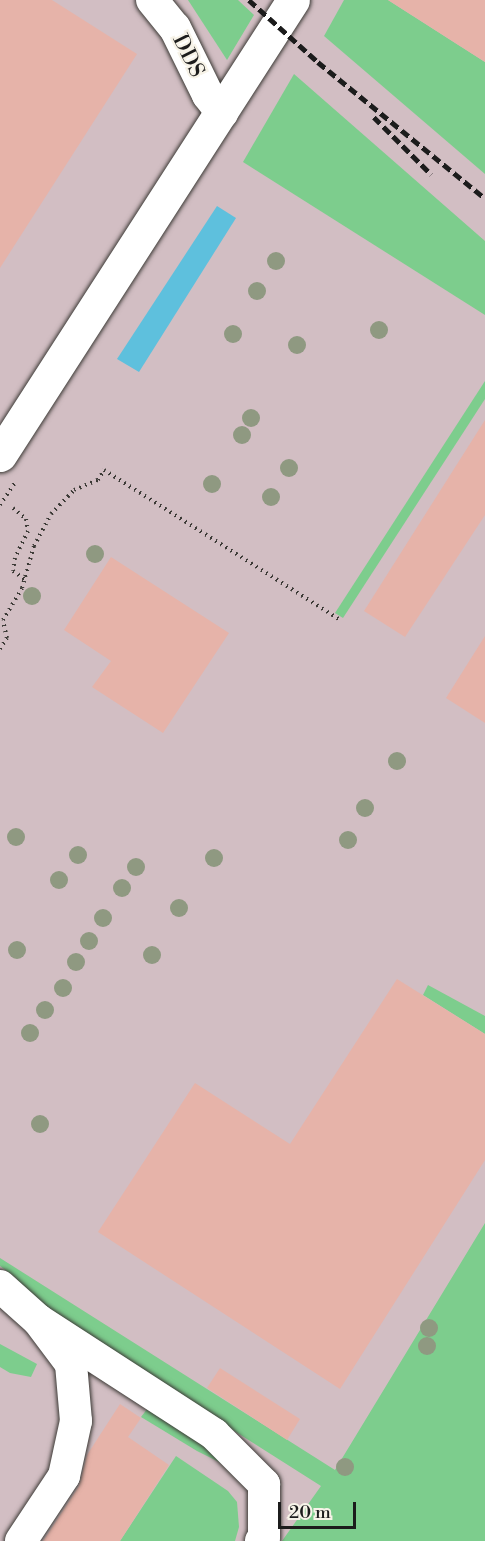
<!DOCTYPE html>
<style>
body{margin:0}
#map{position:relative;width:485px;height:1541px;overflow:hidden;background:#f1e5cc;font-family:"Libre Bodoni",serif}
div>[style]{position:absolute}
.industrial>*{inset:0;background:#d2bec3}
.green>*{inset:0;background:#7dcd8d}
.water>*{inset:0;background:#5ec0dd}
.building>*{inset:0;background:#e6b3a9}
.path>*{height:4px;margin-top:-2px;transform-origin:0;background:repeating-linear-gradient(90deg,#3c3a36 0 1.5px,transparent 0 6px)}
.roads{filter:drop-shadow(0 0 2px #3c3a36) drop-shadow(0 0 2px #3c3a36)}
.minor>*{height:32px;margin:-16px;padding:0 16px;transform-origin:16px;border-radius:16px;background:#fff}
.major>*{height:33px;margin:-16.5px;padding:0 16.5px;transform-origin:16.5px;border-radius:16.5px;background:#fff}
.rail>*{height:4.5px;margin-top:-2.25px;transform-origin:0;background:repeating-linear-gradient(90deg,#1c1c1c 0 9px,transparent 0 13.5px)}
.trees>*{width:18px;height:18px;margin:-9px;border-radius:50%;background:#8f9981}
span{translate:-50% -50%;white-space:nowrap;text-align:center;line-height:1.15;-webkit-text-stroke:4.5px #f7f3e8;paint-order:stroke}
.street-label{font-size:21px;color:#1c1c1c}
.scale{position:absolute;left:278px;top:1502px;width:78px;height:27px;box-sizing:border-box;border:3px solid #1c1c1c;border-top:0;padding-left:8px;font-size:18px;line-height:21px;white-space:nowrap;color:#1c1c1c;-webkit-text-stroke:4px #f7f3e8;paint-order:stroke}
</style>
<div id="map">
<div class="industrial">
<i style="clip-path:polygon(0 0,485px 0,485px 1541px,0 1541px)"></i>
</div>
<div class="green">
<i style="clip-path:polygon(188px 0,238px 0,254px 15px,227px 60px)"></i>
<i style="clip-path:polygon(344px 0,388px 0,485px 62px,485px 174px,324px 36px)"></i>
<i style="clip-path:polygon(294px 74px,485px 241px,485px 315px,243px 162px)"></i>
<i style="clip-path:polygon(485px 381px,485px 399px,343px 618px,335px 613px)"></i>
<i style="clip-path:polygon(428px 985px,485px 1016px,485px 1034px,423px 995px)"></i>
<i style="clip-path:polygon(485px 1223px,485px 1541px,282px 1541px,321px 1486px,32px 1303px,16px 1278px,0 1266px,0 1258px,335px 1470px)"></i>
<i style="clip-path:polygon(0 1344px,37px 1364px,31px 1377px,10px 1373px,0 1367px)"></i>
<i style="clip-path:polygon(154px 1400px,241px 1473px,197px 1451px,141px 1417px)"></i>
<i style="clip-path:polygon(176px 1456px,228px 1491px,237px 1502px,239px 1527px,235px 1541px,120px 1541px)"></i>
</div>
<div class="water">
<i style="clip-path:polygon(217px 206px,236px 218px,139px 372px,117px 359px)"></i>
</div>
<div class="building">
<i style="clip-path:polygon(0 0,52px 0,137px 54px,0 268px)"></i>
<i style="clip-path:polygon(388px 0,485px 0,485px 62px)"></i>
<i style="clip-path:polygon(485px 420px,485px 515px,405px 637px,364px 611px)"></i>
<i style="clip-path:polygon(111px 557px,229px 633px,163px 733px,92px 687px,111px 661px,64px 630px)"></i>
<i style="clip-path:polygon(485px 636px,485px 723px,446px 698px)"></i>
<i style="clip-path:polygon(397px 979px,485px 1034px,485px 1160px,340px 1389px,98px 1232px,195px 1083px,290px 1144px)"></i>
<i style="clip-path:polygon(220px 1368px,300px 1419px,287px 1440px,207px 1388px)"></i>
<i style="clip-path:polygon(120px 1404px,141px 1418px,128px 1437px,169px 1465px,120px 1541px,43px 1541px,79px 1486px,87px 1455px)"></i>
</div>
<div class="path">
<i style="left:0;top:505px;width:29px;rotate:-56deg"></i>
<i style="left:13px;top:508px;width:17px;rotate:40deg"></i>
<i style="left:26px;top:519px;width:12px;rotate:81deg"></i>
<i style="left:28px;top:531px;width:30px;rotate:116deg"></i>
<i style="left:15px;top:558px;width:13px;rotate:99deg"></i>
<i style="left:13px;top:571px;width:16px;rotate:35deg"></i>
<i style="left:0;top:649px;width:13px;rotate:-58deg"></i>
<i style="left:7px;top:638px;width:18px;rotate:-103deg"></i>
<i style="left:3px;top:620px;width:37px;rotate:-59deg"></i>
<i style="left:22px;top:588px;width:44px;rotate:-74.1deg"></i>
<i style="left:34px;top:546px;width:36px;rotate:-62deg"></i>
<i style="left:51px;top:514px;width:33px;rotate:-46deg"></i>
<i style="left:74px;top:490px;width:26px;rotate:-23deg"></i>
<i style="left:98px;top:480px;width:12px;rotate:-59deg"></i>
<i style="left:104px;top:470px;width:278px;rotate:32.4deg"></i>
</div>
<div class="roads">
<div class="minor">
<i style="left:152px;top:0;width:36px;rotate:51deg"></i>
<i style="left:175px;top:28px;width:75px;rotate:63.8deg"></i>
<i style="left:208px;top:95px;width:23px;rotate:52deg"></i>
<i style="left:0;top:1286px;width:51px;rotate:41.8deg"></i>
<i style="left:38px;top:1320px;width:55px;rotate:53.1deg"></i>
<i style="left:71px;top:1364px;width:57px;rotate:85deg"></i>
<i style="left:76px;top:1421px;width:56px;rotate:102.3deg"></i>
<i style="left:64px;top:1476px;width:78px;rotate:123.5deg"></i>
<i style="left:38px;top:1320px;width:210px;rotate:32.9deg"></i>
<i style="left:214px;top:1434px;width:71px;rotate:45deg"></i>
<i style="left:264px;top:1484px;width:53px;rotate:90deg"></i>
<i style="left:264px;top:1537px;width:5px;rotate:127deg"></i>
</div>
<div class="major">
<i style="left:0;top:455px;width:541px;rotate:-57.22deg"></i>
</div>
</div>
<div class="rail">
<i style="left:249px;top:0;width:93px;rotate:41.9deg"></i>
<i style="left:318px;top:62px;width:215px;rotate:39.2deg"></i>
<i style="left:374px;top:117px;width:81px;rotate:45deg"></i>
</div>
<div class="trees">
<i style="left:276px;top:261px"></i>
<i style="left:257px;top:291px"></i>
<i style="left:379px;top:330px"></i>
<i style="left:233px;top:334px"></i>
<i style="left:297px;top:345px"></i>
<i style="left:251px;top:418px"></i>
<i style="left:242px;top:435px"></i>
<i style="left:289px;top:468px"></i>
<i style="left:212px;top:484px"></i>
<i style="left:271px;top:497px"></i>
<i style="left:95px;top:554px"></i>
<i style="left:32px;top:596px"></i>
<i style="left:397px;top:761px"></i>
<i style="left:365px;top:808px"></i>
<i style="left:16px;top:837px"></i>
<i style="left:348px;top:840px"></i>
<i style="left:78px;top:855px"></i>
<i style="left:214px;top:858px"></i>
<i style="left:136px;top:867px"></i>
<i style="left:59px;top:880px"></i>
<i style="left:122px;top:888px"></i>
<i style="left:179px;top:908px"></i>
<i style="left:103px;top:918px"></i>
<i style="left:89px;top:941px"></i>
<i style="left:17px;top:950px"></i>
<i style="left:152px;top:955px"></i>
<i style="left:76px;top:962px"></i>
<i style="left:63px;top:988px"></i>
<i style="left:45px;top:1010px"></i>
<i style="left:30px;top:1033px"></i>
<i style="left:40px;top:1124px"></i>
<i style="left:429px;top:1328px"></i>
<i style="left:427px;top:1346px"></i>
<i style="left:345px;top:1467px"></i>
</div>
<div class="street-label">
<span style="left:188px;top:56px;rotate:64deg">DDS</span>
</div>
<div class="scale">20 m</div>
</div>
